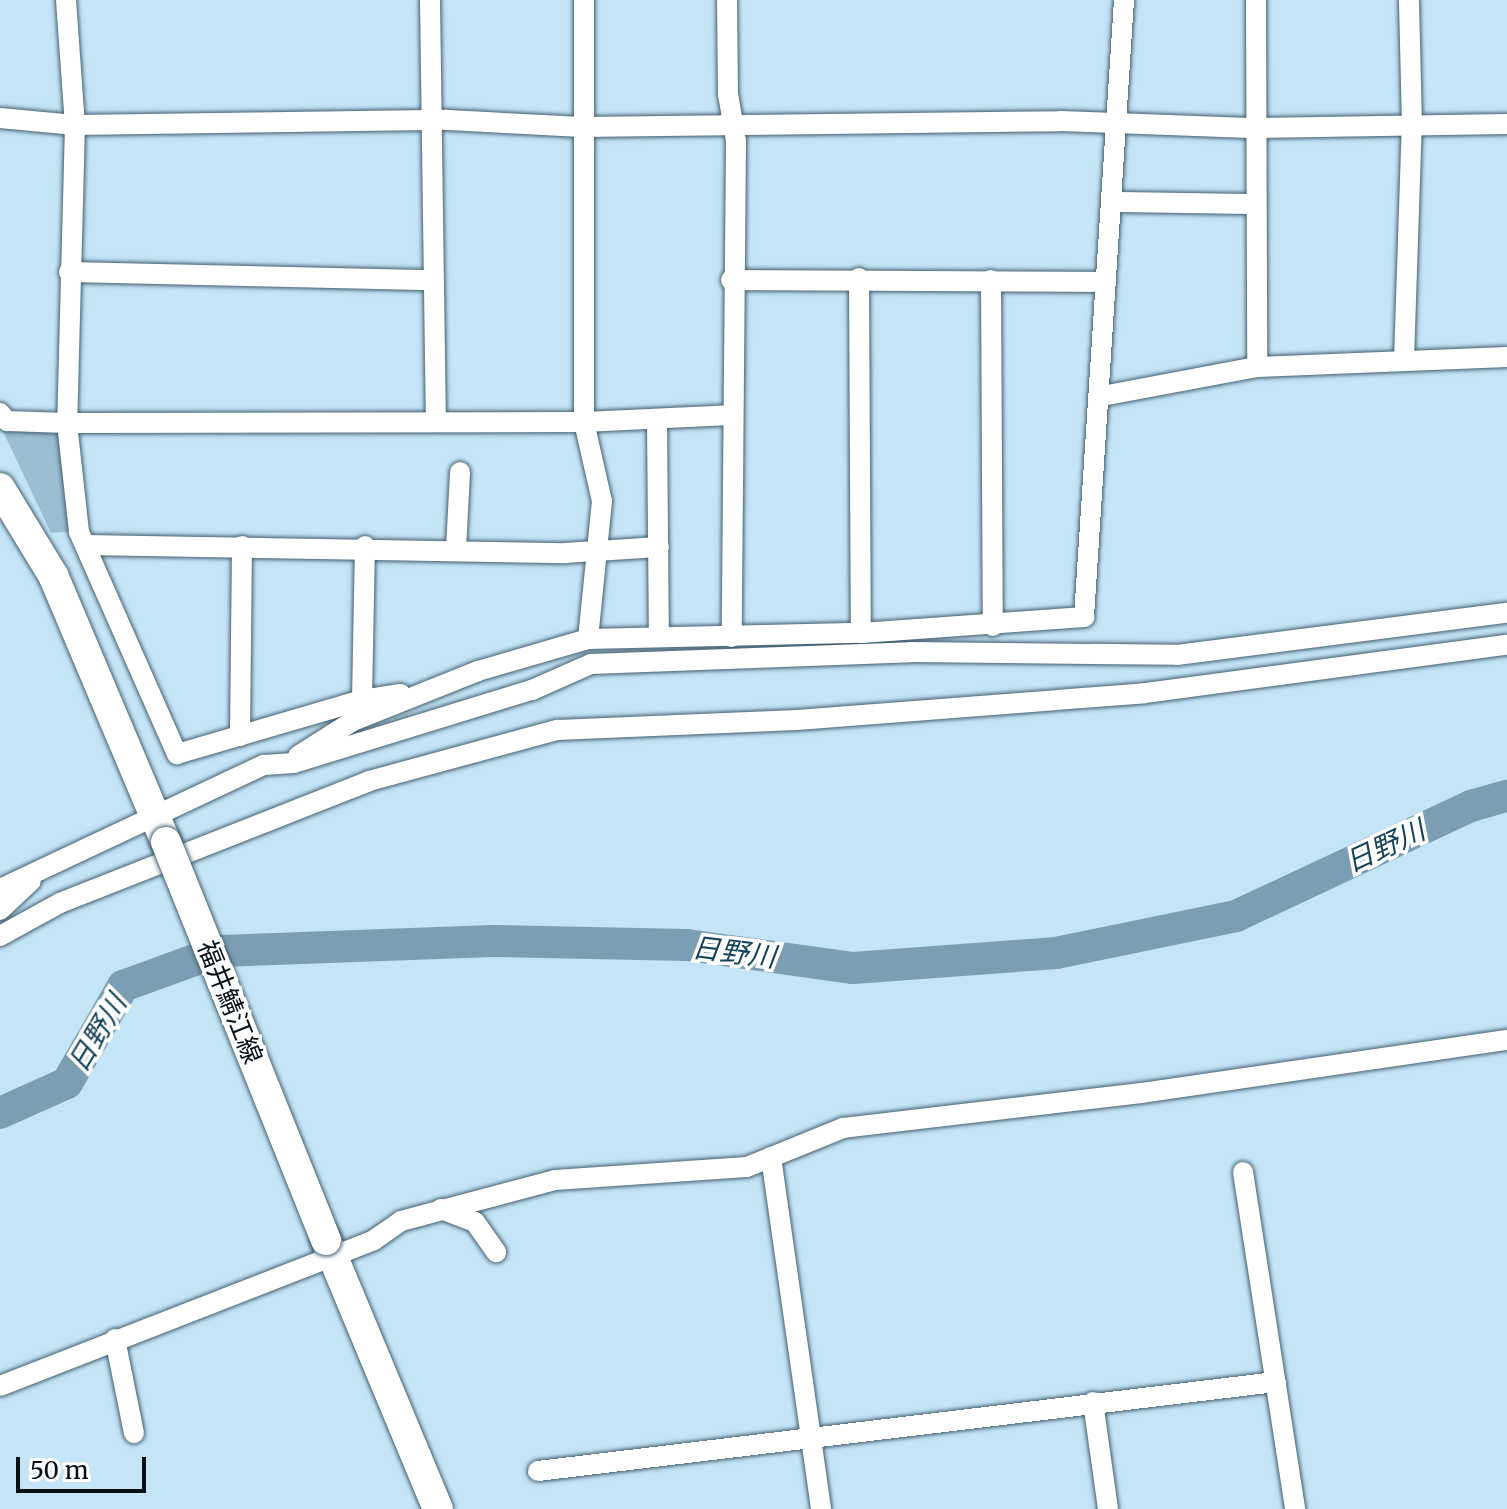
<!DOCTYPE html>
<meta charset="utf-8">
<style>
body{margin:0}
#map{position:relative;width:1507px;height:1509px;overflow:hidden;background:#c5e5f7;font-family:Merriweather,"Noto Sans JP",serif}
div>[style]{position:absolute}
.green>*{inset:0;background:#9bbed3}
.river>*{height:32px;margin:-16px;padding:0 16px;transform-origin:16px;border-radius:16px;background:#7c9eb3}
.roads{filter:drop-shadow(0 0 2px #435f6f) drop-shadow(0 0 2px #435f6f)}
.street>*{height:20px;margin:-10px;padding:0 10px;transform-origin:10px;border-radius:10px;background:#fff}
.secondary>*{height:30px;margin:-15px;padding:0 15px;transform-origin:15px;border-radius:15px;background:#fff}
.bridges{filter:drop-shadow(0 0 2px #435f6f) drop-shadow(0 0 2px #435f6f)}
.secondary-bridge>*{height:30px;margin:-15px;padding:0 15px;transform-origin:15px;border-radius:15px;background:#fff}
span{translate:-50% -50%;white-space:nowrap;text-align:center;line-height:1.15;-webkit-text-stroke:7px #fff;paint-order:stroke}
.street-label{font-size:26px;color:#061017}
.water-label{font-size:28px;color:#144259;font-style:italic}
.scale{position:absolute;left:16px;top:1457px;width:130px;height:36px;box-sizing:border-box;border:4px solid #061017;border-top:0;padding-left:10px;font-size:24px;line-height:28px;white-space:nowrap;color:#061017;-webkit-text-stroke:6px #fff;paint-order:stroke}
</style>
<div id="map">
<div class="green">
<i style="clip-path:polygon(0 425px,64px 425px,75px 531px,51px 533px)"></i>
</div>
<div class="river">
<i style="left:0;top:1113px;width:73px;rotate:-24.1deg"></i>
<i style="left:67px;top:1083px;width:112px;rotate:-60deg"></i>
<i style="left:123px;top:986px;width:102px;rotate:-20deg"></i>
<i style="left:219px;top:951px;width:274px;rotate:-2.1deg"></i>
<i style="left:493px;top:941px;width:194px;rotate:1.2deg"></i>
<i style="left:687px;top:945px;width:168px;rotate:7.9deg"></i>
<i style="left:853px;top:968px;width:204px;rotate:-4.2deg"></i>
<i style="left:1056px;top:953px;width:184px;rotate:-11.6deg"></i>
<i style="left:1236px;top:916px;width:259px;rotate:-25.1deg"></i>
<i style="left:1471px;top:806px;width:37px;rotate:-16deg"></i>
</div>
<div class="roads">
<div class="street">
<i style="left:66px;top:0;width:125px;rotate:85.9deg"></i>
<i style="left:75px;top:125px;width:298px;rotate:91.5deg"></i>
<i style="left:67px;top:423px;width:110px;rotate:83.7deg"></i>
<i style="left:79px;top:532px;width:243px;rotate:66.2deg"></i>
<i style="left:177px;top:754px;width:193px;rotate:-16.3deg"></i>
<i style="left:362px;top:700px;width:39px;rotate:-9deg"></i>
<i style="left:430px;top:0;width:419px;rotate:89.2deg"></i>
<i style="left:584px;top:0;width:422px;rotate:90deg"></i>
<i style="left:584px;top:422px;width:81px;rotate:77.2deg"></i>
<i style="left:602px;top:501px;width:139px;rotate:95.8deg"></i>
<i style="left:727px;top:0;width:94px;rotate:89.4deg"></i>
<i style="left:728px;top:94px;width:48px;rotate:80.3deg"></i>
<i style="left:736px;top:141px;width:496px;rotate:90.5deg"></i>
<i style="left:1256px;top:0;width:367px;rotate:89.8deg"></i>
<i style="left:0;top:118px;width:75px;rotate:5.3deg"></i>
<i style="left:75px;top:125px;width:373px;rotate:-0.8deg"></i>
<i style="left:448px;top:120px;width:134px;rotate:3deg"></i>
<i style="left:582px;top:127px;width:479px;rotate:-0.7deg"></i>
<i style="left:1061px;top:121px;width:195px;rotate:2.1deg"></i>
<i style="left:1256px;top:128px;width:251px;rotate:-0.9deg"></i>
<i style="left:1113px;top:202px;width:143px;rotate:0.8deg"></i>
<i style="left:69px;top:272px;width:364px;rotate:1.3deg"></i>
<i style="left:859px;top:278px;width:355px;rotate:89.7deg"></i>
<i style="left:731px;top:280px;width:375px;rotate:0.3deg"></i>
<i style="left:991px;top:280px;width:346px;rotate:89.7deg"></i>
<i style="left:1404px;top:360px;width:235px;rotate:-88.1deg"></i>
<i style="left:1412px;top:125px;width:125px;rotate:-91.4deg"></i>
<i style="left:1102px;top:396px;width:158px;rotate:-10.6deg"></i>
<i style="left:1257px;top:367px;width:250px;rotate:-2.3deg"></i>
<i style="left:0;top:413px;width:11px;rotate:49deg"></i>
<i style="left:7px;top:421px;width:60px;rotate:1.9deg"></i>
<i style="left:67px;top:423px;width:517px;rotate:-0.11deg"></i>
<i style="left:584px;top:422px;width:146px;rotate:-2.7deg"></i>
<i style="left:657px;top:419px;width:218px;rotate:89.5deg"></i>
<i style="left:86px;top:545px;width:479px;rotate:1deg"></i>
<i style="left:565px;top:553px;width:94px;rotate:-3.7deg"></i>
<i style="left:456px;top:549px;width:77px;rotate:-87deg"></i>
<i style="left:362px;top:700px;width:154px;rotate:-88.9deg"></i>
<i style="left:240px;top:736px;width:190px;rotate:-89.4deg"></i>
<i style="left:298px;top:756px;width:65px;rotate:-32.5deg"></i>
<i style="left:353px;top:721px;width:135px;rotate:-21.8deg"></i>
<i style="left:478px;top:671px;width:115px;rotate:-16.2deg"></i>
<i style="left:588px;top:639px;width:273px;rotate:-1.3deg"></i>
<i style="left:861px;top:633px;width:224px;rotate:-4.1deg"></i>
<i style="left:1084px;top:617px;width:618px;rotate:-86.29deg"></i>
<i style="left:0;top:889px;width:292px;rotate:-25.2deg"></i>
<i style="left:264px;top:765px;width:30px;rotate:-4deg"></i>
<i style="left:294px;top:763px;width:249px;rotate:-17.1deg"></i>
<i style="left:532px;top:690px;width:64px;rotate:-23.8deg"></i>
<i style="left:591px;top:664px;width:320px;rotate:-2.1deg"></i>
<i style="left:911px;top:652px;width:266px;rotate:0.6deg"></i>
<i style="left:1177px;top:655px;width:333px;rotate:-7.3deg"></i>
<i style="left:0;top:910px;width:42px;rotate:-43.1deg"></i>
<i style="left:0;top:936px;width:68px;rotate:-28.8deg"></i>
<i style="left:60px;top:903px;width:332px;rotate:-21.5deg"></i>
<i style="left:369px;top:781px;width:195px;rotate:-15.2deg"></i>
<i style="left:557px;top:730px;width:240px;rotate:-2.4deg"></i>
<i style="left:797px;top:720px;width:349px;rotate:-4.4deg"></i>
<i style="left:1145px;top:693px;width:365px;rotate:-7.6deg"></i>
<i style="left:771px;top:1157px;width:356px;rotate:81.9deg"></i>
<i style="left:1243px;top:1172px;width:341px;rotate:81.2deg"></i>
<i style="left:441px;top:1209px;width:36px;rotate:21deg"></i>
<i style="left:475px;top:1222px;width:37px;rotate:55deg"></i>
<i style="left:115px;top:1339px;width:96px;rotate:78.6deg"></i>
<i style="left:0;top:1386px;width:401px;rotate:-21.3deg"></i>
<i style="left:374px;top:1240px;width:33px;rotate:-35deg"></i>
<i style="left:401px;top:1221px;width:159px;rotate:-14.9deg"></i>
<i style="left:555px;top:1180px;width:192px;rotate:-3.9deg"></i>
<i style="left:747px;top:1167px;width:104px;rotate:-22.1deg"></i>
<i style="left:843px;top:1128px;width:301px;rotate:-6.7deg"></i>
<i style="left:1142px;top:1093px;width:369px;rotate:-8.3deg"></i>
<i style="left:1093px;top:1402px;width:108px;rotate:82deg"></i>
<i style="left:538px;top:1471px;width:743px;rotate:-6.88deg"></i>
</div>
<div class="secondary">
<i style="left:0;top:488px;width:102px;rotate:58.7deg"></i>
<i style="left:53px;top:575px;width:290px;rotate:67.1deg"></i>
<i style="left:326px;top:1240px;width:291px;rotate:67.4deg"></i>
</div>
</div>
<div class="bridges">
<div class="secondary-bridge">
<i style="left:166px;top:842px;width:429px;rotate:68.1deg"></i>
</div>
</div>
<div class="street-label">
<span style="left:230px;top:1002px;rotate:68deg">福井鯖江線</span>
</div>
<div class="water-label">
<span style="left:1385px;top:846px;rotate:-25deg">日野川</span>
<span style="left:734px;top:952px;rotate:7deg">日野川</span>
<span style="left:97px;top:1033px;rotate:-59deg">日野川</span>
</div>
<div class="scale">50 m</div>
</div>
